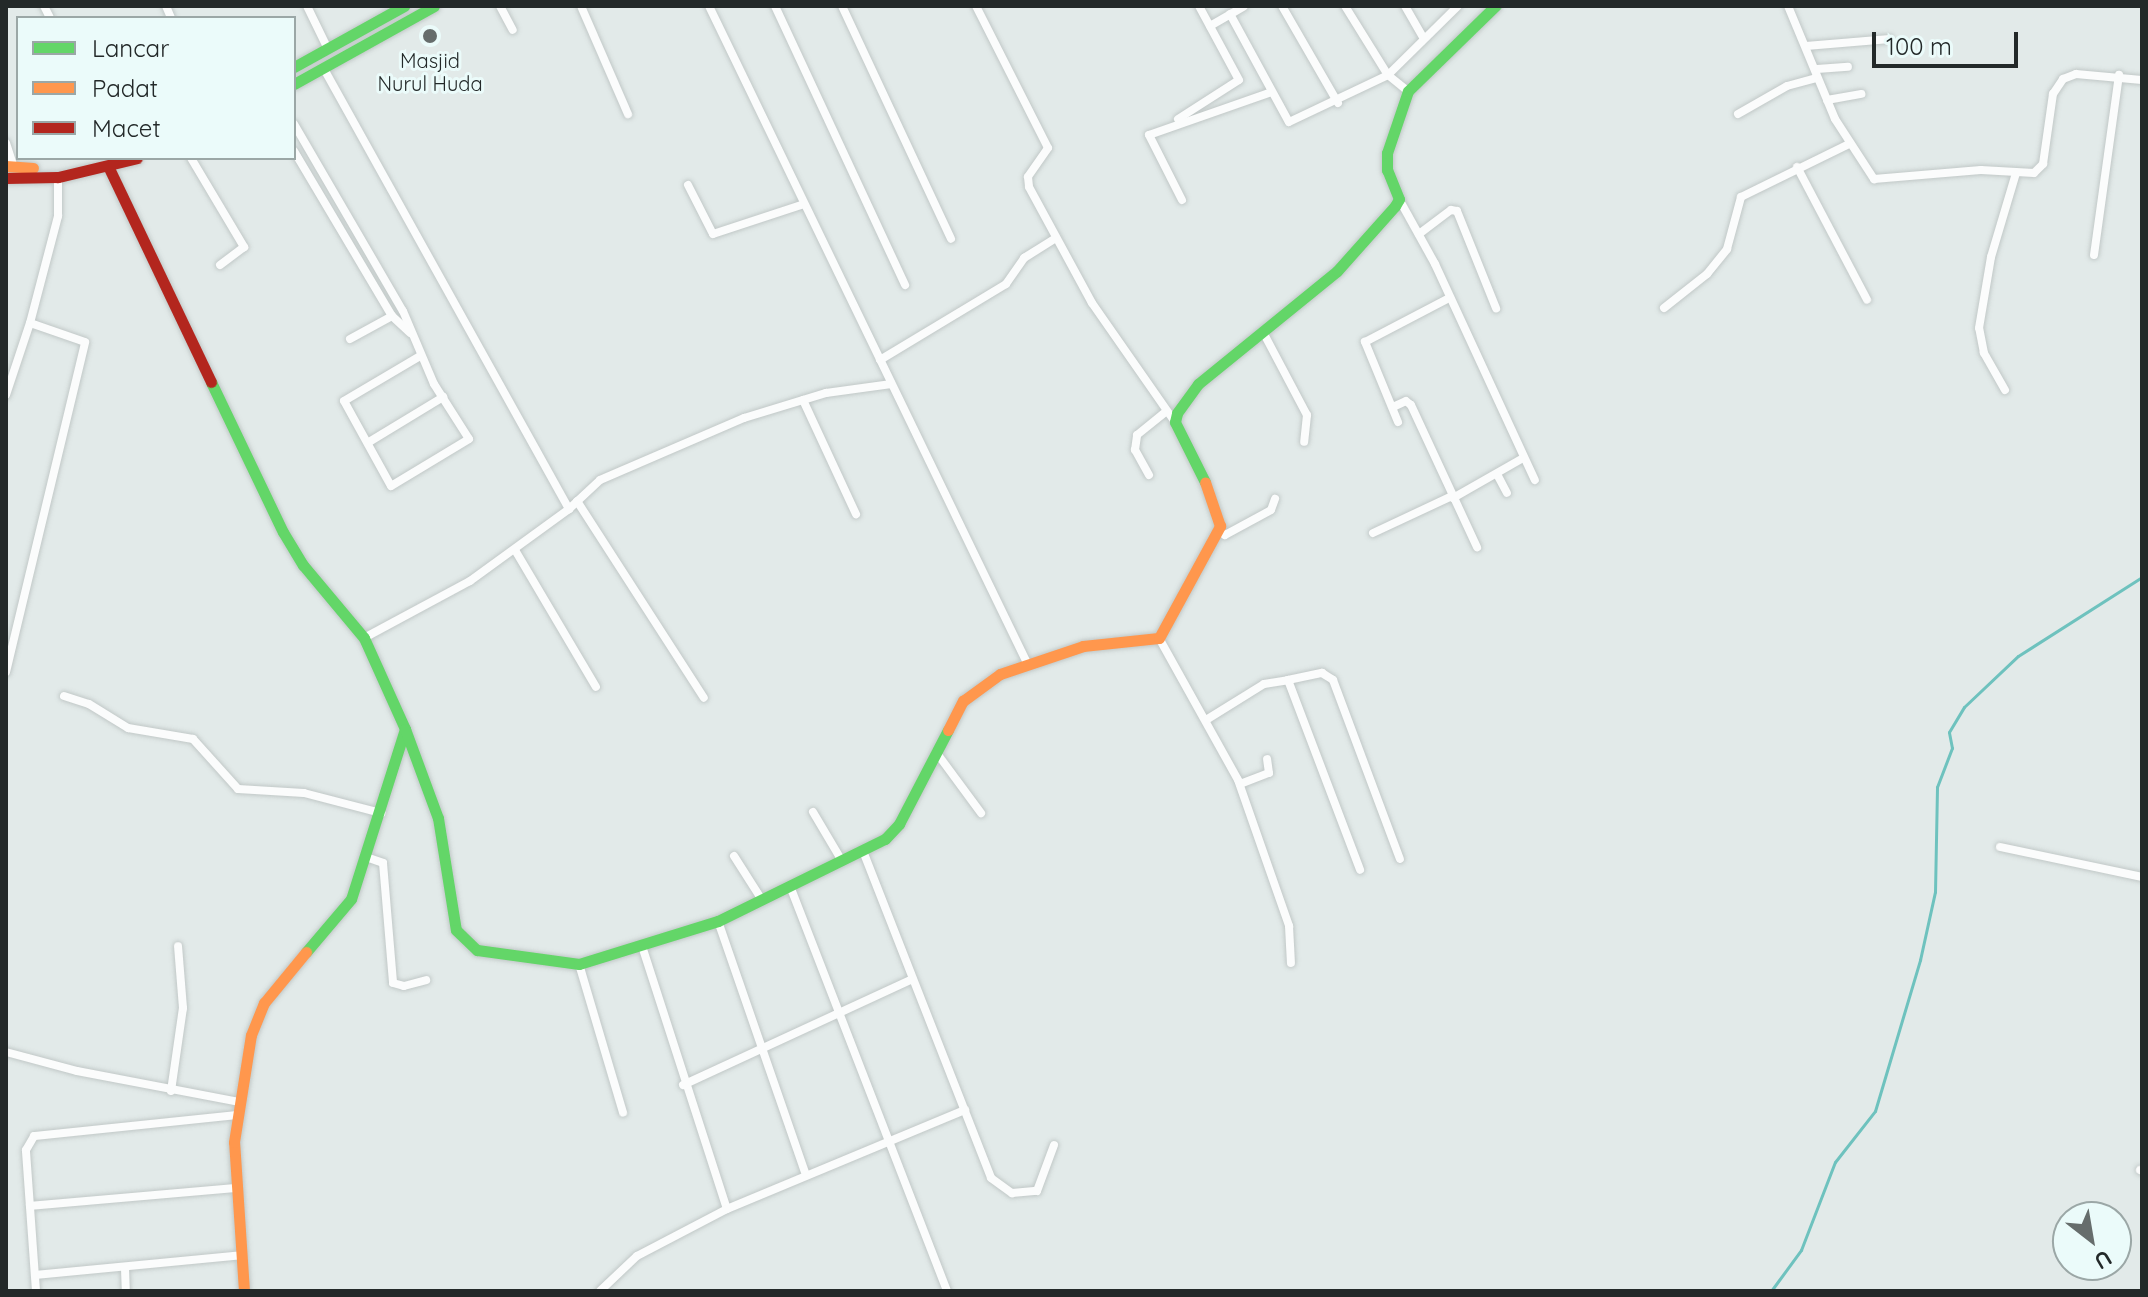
<!DOCTYPE html>
<style>
body{margin:0}
#map{position:relative;width:2148px;height:1297px;overflow:hidden;background:#e2eae9;font-family:Quicksand,sans-serif}
div>[style]{position:absolute}
.stream>*{height:3px;margin:-1.5px;padding:0 1.5px;transform-origin:1.5px;border-radius:1.5px;background:#6ec2be}
.roads{filter:drop-shadow(0 0 2px #c1c8c7) drop-shadow(0 0 2px #c1c8c7)}
.street>*{height:8px;margin:-4px;padding:0 4px;transform-origin:4px;border-radius:4px;background:#fbfcfc}
.fast>*{height:11px;margin:-5.5px;padding:0 5.5px;transform-origin:5.5px;border-radius:5.5px;background:#63d668}
.slow>*{height:11px;margin:-5.5px;padding:0 5.5px;transform-origin:5.5px;border-radius:5.5px;background:#ff974d}
.jam>*{height:11px;margin:-5.5px;padding:0 5.5px;transform-origin:5.5px;border-radius:5.5px;background:#b3261e}
.dots>*{width:22px;height:22px;translate:-50% -50%;box-sizing:border-box;border:4px solid #ebfbfa;border-radius:50%}
span{translate:-50% -50%;white-space:nowrap;text-align:center;line-height:1.15;-webkit-text-stroke:6px #ebfbfa;paint-order:stroke}
.poi-label{font-size:20px;color:#232929}
.frame{position:absolute;inset:0;border:8px solid #232929;pointer-events:none}
.legend{position:absolute;left:16px;top:16px;width:280px;height:144px;box-sizing:border-box;background:#ebfbfa;border:2px solid #9ba7a6;margin:0;padding:10px 14px;list-style:none;font-size:24px;color:#232929}
.legend li{display:flex;align-items:center;gap:16px;height:40px}
.legend b{width:40px;border:2px solid #9ba7a6}
.north{position:absolute;left:2052px;top:1201px;width:80px;height:80px;box-sizing:border-box;background:#ebfbfa;border:2px solid #9ba7a6;border-radius:50%;rotate:149deg;font-size:22px;font-weight:700;line-height:32px;text-align:center;color:#232929}
.north::after{content:'';display:block;margin:auto;width:28px;height:36px;background:#666d6c;clip-path:polygon(50% 0,100% 100%,50% 72%,0 100%)}
.scale{position:absolute;left:1872px;top:32px;width:146px;height:36px;box-sizing:border-box;border:4px solid #232929;border-top:0;padding-left:10px;font-size:24px;line-height:28px;white-space:nowrap;color:#232929;-webkit-text-stroke:6px #ebfbfa;paint-order:stroke}
</style>
<div id="map">
<div class="stream">
<i style="left:1771px;top:1291px;width:51px;rotate:-53.8deg"></i>
<i style="left:1801px;top:1250px;width:94px;rotate:-68.9deg"></i>
<i style="left:1835px;top:1162px;width:65px;rotate:-51.9deg"></i>
<i style="left:1875px;top:1111px;width:158px;rotate:-73.4deg"></i>
<i style="left:1920px;top:960px;width:70px;rotate:-77.6deg"></i>
<i style="left:1935px;top:892px;width:105px;rotate:-88.9deg"></i>
<i style="left:1937px;top:787px;width:42px;rotate:-69deg"></i>
<i style="left:1952px;top:748px;width:16px;rotate:-101deg"></i>
<i style="left:1949px;top:732px;width:29px;rotate:-59deg"></i>
<i style="left:1964px;top:707px;width:74px;rotate:-43.4deg"></i>
<i style="left:2018px;top:656px;width:147px;rotate:-32.5deg"></i>
</div>
<div class="roads">
<div class="street">
<i style="left:44px;top:6px;width:13px;rotate:63deg"></i>
<i style="left:166px;top:6px;width:13px;rotate:67deg"></i>
<i style="left:307px;top:6px;width:48px;rotate:64deg"></i>
<i style="left:500px;top:6px;width:27px;rotate:62deg"></i>
<i style="left:581px;top:6px;width:118px;rotate:66.5deg"></i>
<i style="left:709px;top:6px;width:732px;rotate:64.17deg"></i>
<i style="left:775px;top:6px;width:308px;rotate:65deg"></i>
<i style="left:842px;top:6px;width:257px;rotate:64.9deg"></i>
<i style="left:976px;top:6px;width:159px;rotate:63.1deg"></i>
<i style="left:1048px;top:148px;width:35px;rotate:125deg"></i>
<i style="left:1028px;top:177px;width:10px;rotate:84deg"></i>
<i style="left:1029px;top:187px;width:132px;rotate:61.5deg"></i>
<i style="left:1092px;top:303px;width:145px;rotate:55.1deg"></i>
<i style="left:1282px;top:6px;width:112px;rotate:60deg"></i>
<i style="left:1345px;top:6px;width:81px;rotate:58.1deg"></i>
<i style="left:1388px;top:75px;width:26px;rotate:39deg"></i>
<i style="left:1405px;top:6px;width:36px;rotate:60deg"></i>
<i style="left:1788px;top:6px;width:122px;rotate:67.4deg"></i>
<i style="left:1835px;top:119px;width:72px;rotate:57deg"></i>
<i style="left:1874px;top:179px;width:107px;rotate:-4.8deg"></i>
<i style="left:1981px;top:170px;width:53px;rotate:3.2deg"></i>
<i style="left:2034px;top:173px;width:13px;rotate:-45deg"></i>
<i style="left:2043px;top:164px;width:71px;rotate:-81.9deg"></i>
<i style="left:2053px;top:94px;width:18px;rotate:-56deg"></i>
<i style="left:2063px;top:79px;width:14px;rotate:-21deg"></i>
<i style="left:2076px;top:74px;width:66px;rotate:5.2deg"></i>
<i style="left:1230px;top:14px;width:123px;rotate:61.4deg"></i>
<i style="left:1289px;top:122px;width:110px;rotate:-25.4deg"></i>
<i style="left:1388px;top:75px;width:98px;rotate:-44.6deg"></i>
<i style="left:1210px;top:26px;width:39px;rotate:-30deg"></i>
<i style="left:1806px;top:46px;width:84px;rotate:-4.8deg"></i>
<i style="left:324px;top:69px;width:504px;rotate:60.89deg"></i>
<i style="left:1817px;top:69px;width:31px;rotate:-4deg"></i>
<i style="left:1827px;top:100px;width:35px;rotate:-10deg"></i>
<i style="left:1738px;top:114px;width:56px;rotate:-29.7deg"></i>
<i style="left:1787px;top:86px;width:31px;rotate:-15deg"></i>
<i style="left:1178px;top:119px;width:72px;rotate:-32.6deg"></i>
<i style="left:1239px;top:80px;width:84px;rotate:-118.4deg"></i>
<i style="left:294px;top:124px;width:216px;rotate:59.8deg"></i>
<i style="left:403px;top:311px;width:79px;rotate:67deg"></i>
<i style="left:434px;top:384px;width:65px;rotate:57.5deg"></i>
<i style="left:469px;top:439px;width:91px;rotate:148.9deg"></i>
<i style="left:391px;top:486px;width:97px;rotate:-118.9deg"></i>
<i style="left:344px;top:401px;width:88px;rotate:-30.6deg"></i>
<i style="left:6px;top:143px;width:26px;rotate:72deg"></i>
<i style="left:294px;top:151px;width:192px;rotate:59.3deg"></i>
<i style="left:392px;top:316px;width:25px;rotate:43deg"></i>
<i style="left:191px;top:158px;width:104px;rotate:59.2deg"></i>
<i style="left:244px;top:247px;width:30px;rotate:143deg"></i>
<i style="left:1797px;top:167px;width:150px;rotate:62.2deg"></i>
<i style="left:688px;top:185px;width:55px;rotate:63deg"></i>
<i style="left:713px;top:234px;width:96px;rotate:-18.2deg"></i>
<i style="left:1399px;top:199px;width:74px;rotate:61deg"></i>
<i style="left:1435px;top:264px;width:238px;rotate:65.2deg"></i>
<i style="left:1182px;top:200px;width:73px;rotate:-116.9deg"></i>
<i style="left:1149px;top:135px;width:130px;rotate:-19.3deg"></i>
<i style="left:1419px;top:234px;width:40px;rotate:-37deg"></i>
<i style="left:1451px;top:210px;width:6px;rotate:9deg"></i>
<i style="left:1457px;top:211px;width:105px;rotate:68.1deg"></i>
<i style="left:2094px;top:255px;width:182px;rotate:-82.1deg"></i>
<i style="left:1664px;top:308px;width:55px;rotate:-38.3deg"></i>
<i style="left:1707px;top:274px;width:32px;rotate:-51deg"></i>
<i style="left:1727px;top:249px;width:54px;rotate:-74.9deg"></i>
<i style="left:1741px;top:197px;width:120px;rotate:-26.1deg"></i>
<i style="left:1263px;top:332px;width:94px;rotate:62.1deg"></i>
<i style="left:1307px;top:415px;width:27px;rotate:96deg"></i>
<i style="left:350px;top:339px;width:48px;rotate:-28.7deg"></i>
<i style="left:880px;top:360px;width:147px;rotate:-31.1deg"></i>
<i style="left:1006px;top:284px;width:32px;rotate:-55deg"></i>
<i style="left:1024px;top:258px;width:36px;rotate:-32deg"></i>
<i style="left:2005px;top:390px;width:43px;rotate:-119.6deg"></i>
<i style="left:1984px;top:353px;width:25px;rotate:-101deg"></i>
<i style="left:1979px;top:328px;width:72px;rotate:-80.4deg"></i>
<i style="left:1991px;top:257px;width:88px;rotate:-73.4deg"></i>
<i style="left:6px;top:395px;width:76px;rotate:-71.6deg"></i>
<i style="left:803px;top:400px;width:126px;rotate:65.1deg"></i>
<i style="left:1393px;top:407px;width:14px;rotate:-25deg"></i>
<i style="left:1406px;top:401px;width:6px;rotate:39deg"></i>
<i style="left:1411px;top:405px;width:157px;rotate:65.1deg"></i>
<i style="left:1398px;top:422px;width:87px;rotate:-112.4deg"></i>
<i style="left:1365px;top:342px;width:95px;rotate:-27.6deg"></i>
<i style="left:369px;top:442px;width:87px;rotate:-31.3deg"></i>
<i style="left:1149px;top:475px;width:29px;rotate:-119deg"></i>
<i style="left:1135px;top:450px;width:15px;rotate:-82deg"></i>
<i style="left:1137px;top:435px;width:36px;rotate:-39deg"></i>
<i style="left:1498px;top:476px;width:19px;rotate:62deg"></i>
<i style="left:1453px;top:498px;width:81px;rotate:-29.7deg"></i>
<i style="left:577px;top:501px;width:234px;rotate:57.2deg"></i>
<i style="left:1219px;top:531px;width:7px;rotate:34deg"></i>
<i style="left:1225px;top:535px;width:52px;rotate:-28.5deg"></i>
<i style="left:1271px;top:510px;width:12px;rotate:-70deg"></i>
<i style="left:1373px;top:533px;width:87px;rotate:-25.1deg"></i>
<i style="left:515px;top:550px;width:159px;rotate:59.4deg"></i>
<i style="left:364px;top:638px;width:120px;rotate:-28.3deg"></i>
<i style="left:470px;top:581px;width:122px;rotate:-36deg"></i>
<i style="left:569px;top:509px;width:42px;rotate:-43.1deg"></i>
<i style="left:600px;top:480px;width:157px;rotate:-23.3deg"></i>
<i style="left:744px;top:418px;width:86px;rotate:-17deg"></i>
<i style="left:826px;top:393px;width:66px;rotate:-7.9deg"></i>
<i style="left:1159px;top:638px;width:162px;rotate:60.9deg"></i>
<i style="left:1238px;top:780px;width:155px;rotate:70.7deg"></i>
<i style="left:1289px;top:926px;width:37px;rotate:87deg"></i>
<i style="left:6px;top:672px;width:339px;rotate:-76.5deg"></i>
<i style="left:85px;top:342px;width:58px;rotate:-160.9deg"></i>
<i style="left:30px;top:323px;width:111px;rotate:-75.3deg"></i>
<i style="left:58px;top:216px;width:39px;rotate:-90deg"></i>
<i style="left:1288px;top:680px;width:35px;rotate:-12deg"></i>
<i style="left:1322px;top:673px;width:13px;rotate:32deg"></i>
<i style="left:1333px;top:680px;width:191px;rotate:69.5deg"></i>
<i style="left:64px;top:696px;width:26px;rotate:18deg"></i>
<i style="left:89px;top:704px;width:46px;rotate:31.6deg"></i>
<i style="left:128px;top:728px;width:66px;rotate:9.6deg"></i>
<i style="left:193px;top:739px;width:67px;rotate:48deg"></i>
<i style="left:238px;top:789px;width:66px;rotate:3.5deg"></i>
<i style="left:304px;top:793px;width:80px;rotate:14.6deg"></i>
<i style="left:1206px;top:720px;width:68px;rotate:-31.8deg"></i>
<i style="left:1264px;top:684px;width:24px;rotate:-9deg"></i>
<i style="left:1288px;top:680px;width:203px;rotate:69.2deg"></i>
<i style="left:936px;top:752px;width:76px;rotate:53.6deg"></i>
<i style="left:1240px;top:784px;width:31px;rotate:-21deg"></i>
<i style="left:1269px;top:773px;width:14px;rotate:-98deg"></i>
<i style="left:813px;top:812px;width:57px;rotate:59.4deg"></i>
<i style="left:2000px;top:847px;width:145px;rotate:11.9deg"></i>
<i style="left:863px;top:851px;width:351px;rotate:68.6deg"></i>
<i style="left:991px;top:1178px;width:26px;rotate:36deg"></i>
<i style="left:1012px;top:1193px;width:25px;rotate:-5deg"></i>
<i style="left:1037px;top:1191px;width:49px;rotate:-69.7deg"></i>
<i style="left:734px;top:856px;width:52px;rotate:57.5deg"></i>
<i style="left:366px;top:857px;width:18px;rotate:19deg"></i>
<i style="left:383px;top:863px;width:120px;rotate:85.2deg"></i>
<i style="left:393px;top:983px;width:11px;rotate:15deg"></i>
<i style="left:404px;top:986px;width:23px;rotate:-15deg"></i>
<i style="left:790px;top:886px;width:434px;rotate:68.8deg"></i>
<i style="left:718px;top:921px;width:269px;rotate:70.9deg"></i>
<i style="left:642px;top:946px;width:276px;rotate:72.1deg"></i>
<i style="left:579px;top:964px;width:155px;rotate:73.5deg"></i>
<i style="left:6px;top:1052px;width:73px;rotate:15deg"></i>
<i style="left:77px;top:1071px;width:166px;rotate:10.8deg"></i>
<i style="left:683px;top:1085px;width:252px;rotate:-24.8deg"></i>
<i style="left:171px;top:1091px;width:84px;rotate:-81.8deg"></i>
<i style="left:183px;top:1008px;width:62px;rotate:-94.6deg"></i>
<i style="left:2140px;top:1170px;width:2px;rotate:27deg"></i>
<i style="left:30px;top:1206px;width:205px;rotate:-5deg"></i>
<i style="left:125px;top:1268px;width:23px;rotate:88deg"></i>
<i style="left:35px;top:1275px;width:207px;rotate:-5.5deg"></i>
<i style="left:36px;top:1291px;width:141px;rotate:-94.1deg"></i>
<i style="left:26px;top:1150px;width:16px;rotate:-60deg"></i>
<i style="left:34px;top:1136px;width:205px;rotate:-5.9deg"></i>
<i style="left:600px;top:1291px;width:51px;rotate:-43.4deg"></i>
<i style="left:637px;top:1256px;width:102px;rotate:-27.6deg"></i>
<i style="left:727px;top:1209px;width:258px;rotate:-22.6deg"></i>
</div>
<div class="fast">
<i style="left:294px;top:67px;width:126px;rotate:-29deg"></i>
<i style="left:294px;top:84px;width:160px;rotate:-29.1deg"></i>
<i style="left:211px;top:382px;width:166px;rotate:64.4deg"></i>
<i style="left:283px;top:532px;width:39px;rotate:59deg"></i>
<i style="left:303px;top:565px;width:95px;rotate:50.1deg"></i>
<i style="left:364px;top:638px;width:100px;rotate:65.7deg"></i>
<i style="left:405px;top:729px;width:178px;rotate:107.6deg"></i>
<i style="left:351px;top:899px;width:70px;rotate:130.3deg"></i>
<i style="left:1205px;top:482px;width:67px;rotate:-116.6deg"></i>
<i style="left:1175px;top:422px;width:9px;rotate:-77deg"></i>
<i style="left:1177px;top:413px;width:36px;rotate:-54deg"></i>
<i style="left:1198px;top:384px;width:179px;rotate:-39.1deg"></i>
<i style="left:1337px;top:271px;width:87px;rotate:-48.3deg"></i>
<i style="left:1395px;top:206px;width:8px;rotate:-60deg"></i>
<i style="left:1399px;top:199px;width:31px;rotate:-112deg"></i>
<i style="left:1387px;top:170px;width:17px;rotate:-90deg"></i>
<i style="left:1387px;top:153px;width:65px;rotate:-71.3deg"></i>
<i style="left:1408px;top:91px;width:122px;rotate:-44.3deg"></i>
<i style="left:405px;top:729px;width:95px;rotate:69.7deg"></i>
<i style="left:438px;top:818px;width:113px;rotate:80.9deg"></i>
<i style="left:456px;top:930px;width:29px;rotate:44deg"></i>
<i style="left:477px;top:950px;width:103px;rotate:7.8deg"></i>
<i style="left:579px;top:964px;width:145px;rotate:-17.2deg"></i>
<i style="left:718px;top:921px;width:186px;rotate:-26.2deg"></i>
<i style="left:885px;top:839px;width:21px;rotate:-47deg"></i>
<i style="left:899px;top:824px;width:106px;rotate:-62.5deg"></i>
</div>
<div class="slow">
<i style="left:6px;top:166px;width:27px;rotate:4deg"></i>
<i style="left:948px;top:730px;width:33px;rotate:-63deg"></i>
<i style="left:963px;top:701px;width:46px;rotate:-36.1deg"></i>
<i style="left:1000px;top:674px;width:88px;rotate:-18.6deg"></i>
<i style="left:1083px;top:646px;width:76px;rotate:-6deg"></i>
<i style="left:1159px;top:638px;width:128px;rotate:-61.4deg"></i>
<i style="left:1220px;top:526px;width:46px;rotate:-108.8deg"></i>
<i style="left:244px;top:1291px;width:149px;rotate:-93.8deg"></i>
<i style="left:234px;top:1142px;width:108px;rotate:-81deg"></i>
<i style="left:251px;top:1035px;width:35px;rotate:-68deg"></i>
<i style="left:264px;top:1003px;width:66px;rotate:-50.5deg"></i>
</div>
<div class="jam">
<i style="left:109px;top:168px;width:237px;rotate:64.5deg"></i>
<i style="left:6px;top:178px;width:52px;rotate:-1.1deg"></i>
<i style="left:58px;top:177px;width:81px;rotate:-13.5deg"></i>
</div>
</div>
<div class="dots">
<i style="left:430px;top:36px;background:#666d6c"></i>
</div>
<div class="poi-label">
<span style="left:430px;top:72px">Masjid<br>Nurul Huda</span>
</div>
<div class="frame"></div>
<ul class="legend">
<li><b style="height:10px;background:#63d668"></b>Lancar</li>
<li><b style="height:10px;background:#ff974d"></b>Padat</li>
<li><b style="height:10px;background:#b3261e"></b>Macet</li>
</ul>
<div class="north">U</div>
<div class="scale">100 m</div>
</div>
